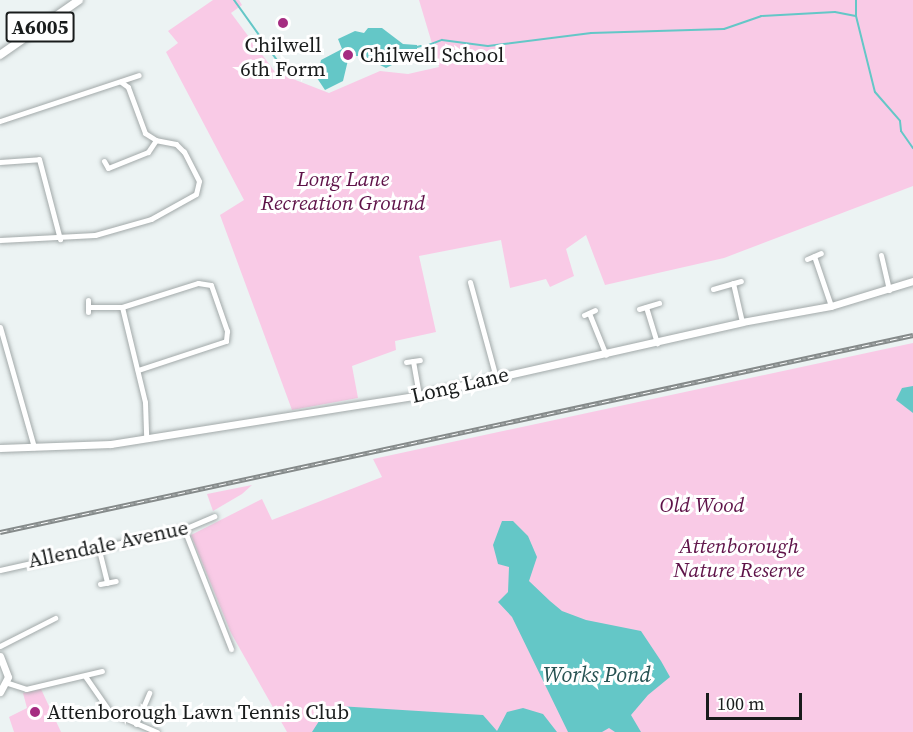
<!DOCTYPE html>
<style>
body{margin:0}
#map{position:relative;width:913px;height:732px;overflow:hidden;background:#ecf3f3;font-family:"Source Serif 4",serif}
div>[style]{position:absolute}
.green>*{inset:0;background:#f9cae6}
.water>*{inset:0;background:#64c7c7}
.stream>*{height:2px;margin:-1px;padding:0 1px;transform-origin:1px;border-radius:1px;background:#64c7c7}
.roads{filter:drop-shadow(0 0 2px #a2a9a9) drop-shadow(0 0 2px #a2a9a9)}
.minor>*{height:5px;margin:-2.5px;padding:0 2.5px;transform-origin:2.5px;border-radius:2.5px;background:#fff}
.tertiary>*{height:7px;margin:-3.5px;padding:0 3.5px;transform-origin:3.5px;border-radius:3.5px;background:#fff}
.primary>*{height:8px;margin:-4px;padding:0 4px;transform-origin:4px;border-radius:4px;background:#fff}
.rail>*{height:4.5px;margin-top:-2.25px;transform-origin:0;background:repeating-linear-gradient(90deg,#fff 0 7px,#858a8a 0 14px);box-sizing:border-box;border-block:2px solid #858a8a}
.dots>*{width:16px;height:16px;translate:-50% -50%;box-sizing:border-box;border:3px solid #fff;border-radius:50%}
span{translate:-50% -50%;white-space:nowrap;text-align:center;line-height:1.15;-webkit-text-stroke:6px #fff;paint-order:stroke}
.shield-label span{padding:2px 4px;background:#fff;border:2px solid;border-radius:4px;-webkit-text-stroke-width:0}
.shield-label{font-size:20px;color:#191c1c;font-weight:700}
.poi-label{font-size:21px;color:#191c1c}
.left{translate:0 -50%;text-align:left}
.park-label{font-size:21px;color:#5e1248;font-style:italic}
.street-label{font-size:21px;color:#191c1c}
.water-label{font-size:22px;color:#275353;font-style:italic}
.scale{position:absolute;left:706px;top:693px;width:96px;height:27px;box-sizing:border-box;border:3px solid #191c1c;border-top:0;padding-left:8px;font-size:18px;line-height:21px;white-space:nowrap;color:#191c1c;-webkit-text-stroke:4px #fff;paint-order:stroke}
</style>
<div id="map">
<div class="green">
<i style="clip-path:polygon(213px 0,239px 0,242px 5px,231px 13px,275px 72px,329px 93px,380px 71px,408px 74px,439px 67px,419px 0,913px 0,913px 186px,724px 258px,605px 285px,586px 235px,566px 249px,574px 276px,550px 287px,546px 279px,510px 288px,501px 240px,419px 256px,436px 332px,395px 341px,396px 350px,352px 366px,358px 398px,292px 410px,220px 215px,244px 200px,166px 52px,178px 43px,168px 31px)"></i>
<i style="clip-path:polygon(913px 343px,913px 732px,287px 732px,231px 633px,191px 535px,262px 499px,272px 520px,382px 477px,373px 459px)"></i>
<i style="clip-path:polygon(252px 485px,242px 494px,213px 511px,207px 494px)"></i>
<i style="clip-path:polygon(41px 689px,61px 732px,14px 732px,9px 717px,27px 708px,23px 693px)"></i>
</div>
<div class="water">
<i style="clip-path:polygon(368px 28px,382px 28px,403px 44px,417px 45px,417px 49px,404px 52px,398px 62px,386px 68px,362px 56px,349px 56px,343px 81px,325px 90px,317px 78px,321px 60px,342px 49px,338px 39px,355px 31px,364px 33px)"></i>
<i style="clip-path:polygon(913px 386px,913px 413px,896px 400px,902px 388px)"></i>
<i style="clip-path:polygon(502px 521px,513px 521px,528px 536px,537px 557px,529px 581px,550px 601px,562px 611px,586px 620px,641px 631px,661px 661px,670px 677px,648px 695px,631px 715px,641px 732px,615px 732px,609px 728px,602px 732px,568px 732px,512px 617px,498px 602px,508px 592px,509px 567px,498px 564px,493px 545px)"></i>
<i style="clip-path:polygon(338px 706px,483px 715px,497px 731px,507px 712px,523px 708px,543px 714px,557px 732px,312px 732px,321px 718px)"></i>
</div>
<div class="stream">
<i style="left:234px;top:0;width:81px;rotate:54.5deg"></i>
<i style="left:281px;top:66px;width:36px;rotate:9deg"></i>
<i style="left:856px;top:0;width:16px;rotate:90deg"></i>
<i style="left:856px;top:16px;width:78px;rotate:76deg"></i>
<i style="left:875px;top:92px;width:38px;rotate:49deg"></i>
<i style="left:900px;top:121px;width:10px;rotate:84deg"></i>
<i style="left:901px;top:131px;width:21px;rotate:55deg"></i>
<i style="left:426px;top:46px;width:17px;rotate:-21deg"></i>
<i style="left:442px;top:40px;width:46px;rotate:7.4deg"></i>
<i style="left:488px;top:46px;width:104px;rotate:-7.2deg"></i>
<i style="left:591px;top:33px;width:133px;rotate:-1.7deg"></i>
<i style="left:724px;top:29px;width:39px;rotate:-19deg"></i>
<i style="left:761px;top:16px;width:74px;rotate:-3.1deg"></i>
<i style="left:835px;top:12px;width:21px;rotate:11deg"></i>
<i style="left:417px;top:47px;width:4px;rotate:-14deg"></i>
</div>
<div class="roads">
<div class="minor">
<i style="left:0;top:121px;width:146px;rotate:-18.3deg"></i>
<i style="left:104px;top:161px;width:8px;rotate:60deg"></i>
<i style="left:108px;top:168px;width:43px;rotate:-21.8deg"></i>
<i style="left:148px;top:152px;width:14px;rotate:-56deg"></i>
<i style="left:0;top:162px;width:39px;rotate:-4deg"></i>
<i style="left:39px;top:159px;width:83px;rotate:75.3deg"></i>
<i style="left:0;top:240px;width:95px;rotate:-3deg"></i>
<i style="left:95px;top:235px;width:58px;rotate:-15.9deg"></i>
<i style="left:151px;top:219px;width:51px;rotate:-29.1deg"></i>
<i style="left:196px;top:194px;width:13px;rotate:-77deg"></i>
<i style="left:199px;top:181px;width:33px;rotate:-117deg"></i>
<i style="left:184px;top:152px;width:11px;rotate:-135deg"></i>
<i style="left:176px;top:144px;width:20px;rotate:-169deg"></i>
<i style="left:156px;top:140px;width:13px;rotate:-148deg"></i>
<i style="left:145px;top:133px;width:49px;rotate:-110.3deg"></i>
<i style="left:128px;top:87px;width:9px;rotate:-144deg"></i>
<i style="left:881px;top:255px;width:36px;rotate:77deg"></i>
<i style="left:814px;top:256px;width:53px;rotate:71.2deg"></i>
<i style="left:807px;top:259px;width:15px;rotate:-23deg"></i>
<i style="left:470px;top:282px;width:99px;rotate:74.8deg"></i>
<i style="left:733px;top:283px;width:40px;rotate:77deg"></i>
<i style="left:713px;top:289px;width:29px;rotate:-16deg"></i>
<i style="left:88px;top:300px;width:12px;rotate:90deg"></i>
<i style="left:88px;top:307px;width:34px"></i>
<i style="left:122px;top:307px;width:80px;rotate:-17.5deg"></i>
<i style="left:198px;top:283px;width:13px;rotate:9deg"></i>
<i style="left:211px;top:285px;width:49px;rotate:70.8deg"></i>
<i style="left:227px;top:331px;width:10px;rotate:96deg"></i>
<i style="left:226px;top:341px;width:93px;rotate:161.8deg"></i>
<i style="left:122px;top:307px;width:98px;rotate:76.4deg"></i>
<i style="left:145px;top:402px;width:37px;rotate:88deg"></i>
<i style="left:646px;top:307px;width:38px;rotate:73deg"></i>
<i style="left:639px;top:309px;width:21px;rotate:-17deg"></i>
<i style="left:589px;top:313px;width:45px;rotate:68deg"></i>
<i style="left:584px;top:315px;width:12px;rotate:-24deg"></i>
<i style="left:0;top:327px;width:125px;rotate:74.2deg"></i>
<i style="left:413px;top:361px;width:35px;rotate:80deg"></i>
<i style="left:406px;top:362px;width:14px;rotate:-8deg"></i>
<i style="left:184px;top:529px;width:129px;rotate:68.6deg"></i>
<i style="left:98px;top:546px;width:38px;rotate:76deg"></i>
<i style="left:0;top:570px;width:189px;rotate:-12.6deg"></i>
<i style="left:184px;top:529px;width:33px;rotate:-23deg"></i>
<i style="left:100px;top:584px;width:16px;rotate:-11deg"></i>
<i style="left:0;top:646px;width:62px;rotate:-27deg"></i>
<i style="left:85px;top:676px;width:44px;rotate:55.2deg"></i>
<i style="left:110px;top:712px;width:51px;rotate:23.1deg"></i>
<i style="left:8px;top:683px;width:19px;rotate:18deg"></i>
<i style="left:26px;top:689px;width:78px;rotate:-13.3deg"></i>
<i style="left:136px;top:724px;width:34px;rotate:-67deg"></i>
</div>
<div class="tertiary">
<i style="left:0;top:448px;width:111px;rotate:-2.1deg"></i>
<i style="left:111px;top:444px;width:312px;rotate:-9deg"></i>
<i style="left:419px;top:395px;width:331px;rotate:-12.7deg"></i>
<i style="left:742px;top:322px;width:90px;rotate:-10.2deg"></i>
<i style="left:831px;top:306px;width:86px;rotate:-17deg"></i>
<i style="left:0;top:656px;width:22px;rotate:69deg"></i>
<i style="left:8px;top:677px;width:17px;rotate:118deg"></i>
</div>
<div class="primary">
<i style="left:0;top:55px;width:96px;rotate:-34.8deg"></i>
</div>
</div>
<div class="rail">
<i style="left:0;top:532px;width:934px;rotate:-12.18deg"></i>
</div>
<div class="dots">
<i style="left:283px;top:23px;background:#a52c81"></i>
<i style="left:348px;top:55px;background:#a52c81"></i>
<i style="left:35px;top:712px;background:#a52c81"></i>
</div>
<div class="shield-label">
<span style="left:40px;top:27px">A6005</span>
</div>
<div class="poi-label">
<span style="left:283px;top:57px">Chilwell<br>6th Form</span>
<span class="left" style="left:360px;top:55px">Chilwell School</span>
<span class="left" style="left:47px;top:712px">Attenborough Lawn Tennis Club</span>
</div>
<div class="park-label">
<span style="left:343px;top:191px">Long Lane<br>Recreation Ground</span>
<span style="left:702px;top:505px">Old Wood</span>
<span style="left:739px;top:558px">Attenborough<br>Nature Reserve</span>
</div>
<div class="street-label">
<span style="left:460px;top:385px;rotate:-13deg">Long Lane</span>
<span style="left:108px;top:544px;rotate:-12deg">Allendale Avenue</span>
</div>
<div class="water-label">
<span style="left:597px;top:675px">Works Pond</span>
</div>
<div class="scale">100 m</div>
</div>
